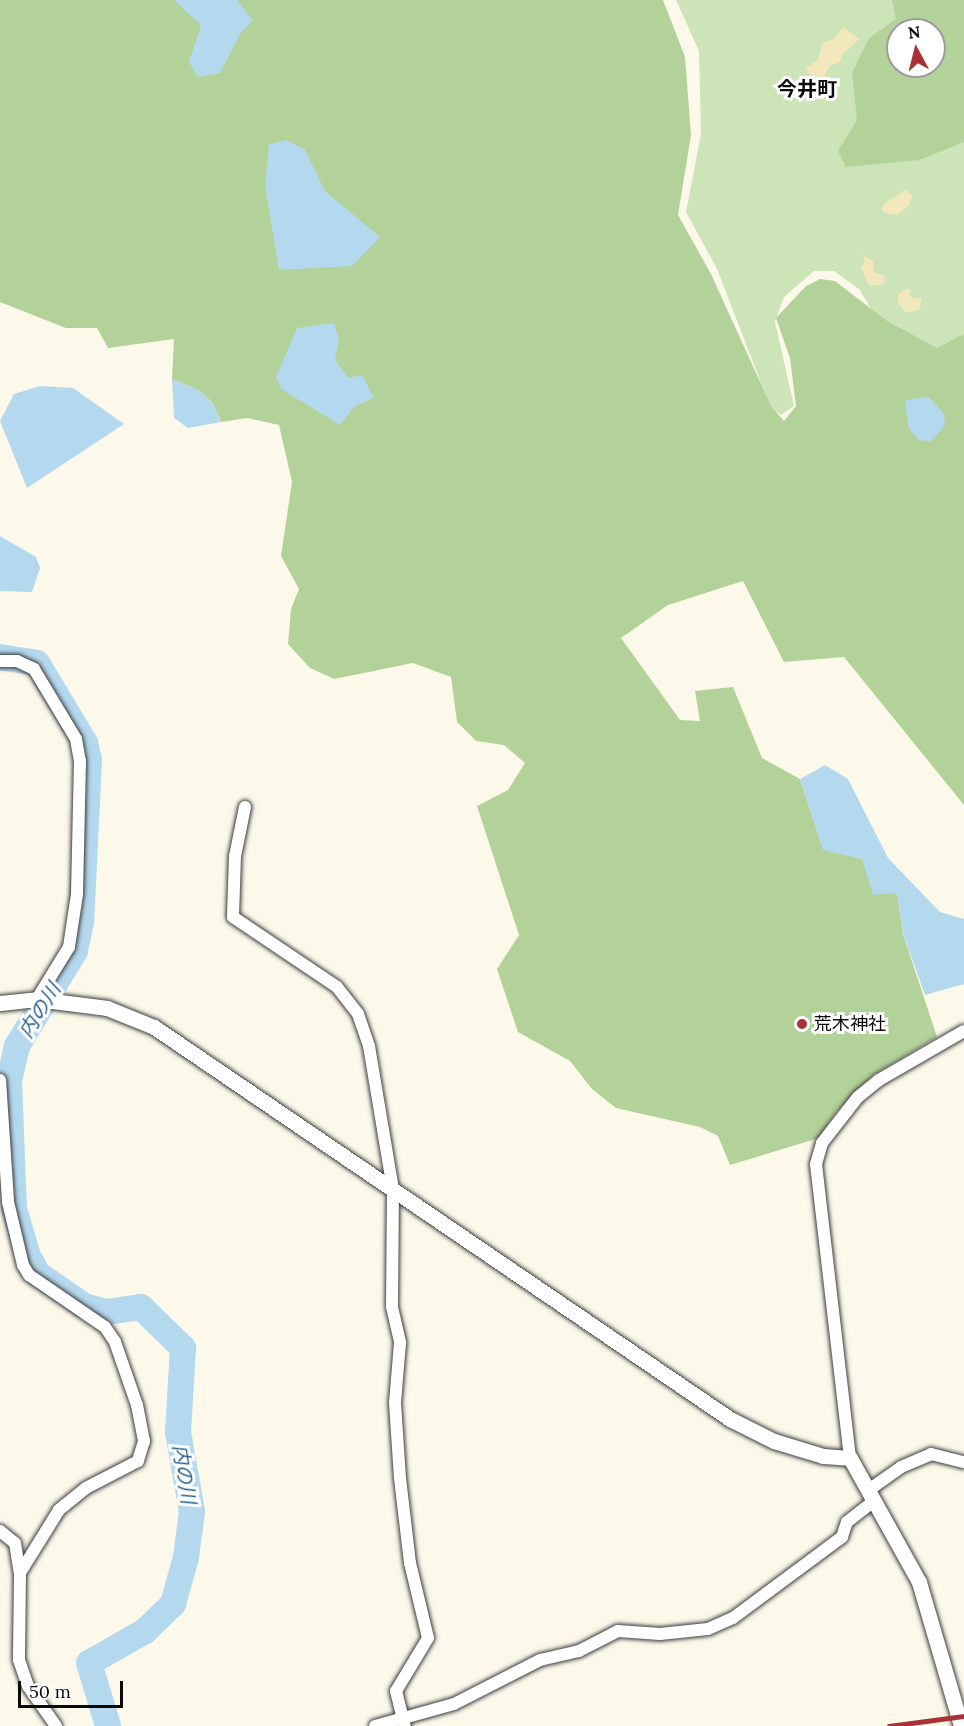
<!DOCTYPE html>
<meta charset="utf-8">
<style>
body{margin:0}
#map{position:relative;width:964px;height:1726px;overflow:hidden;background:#fdf9ea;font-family:Lora,"Noto Sans JP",serif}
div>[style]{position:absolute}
.green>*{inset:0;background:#cde3b8}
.forest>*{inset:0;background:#b2d299}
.sand>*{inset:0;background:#f3e8bb}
.water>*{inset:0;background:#b4d8ee}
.river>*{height:26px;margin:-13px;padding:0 13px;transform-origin:13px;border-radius:13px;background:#b4d8ee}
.roads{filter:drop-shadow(0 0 2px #3d3d3d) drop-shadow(0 0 2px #3d3d3d)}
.minor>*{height:12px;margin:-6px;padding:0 6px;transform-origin:6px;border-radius:6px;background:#fff}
.tertiary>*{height:15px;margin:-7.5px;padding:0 7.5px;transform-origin:7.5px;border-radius:7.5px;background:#fff}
.rail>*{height:4.5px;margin:-2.25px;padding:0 2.25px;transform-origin:2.25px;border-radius:2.25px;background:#aa3237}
.dots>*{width:16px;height:16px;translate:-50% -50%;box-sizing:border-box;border:3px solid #fff;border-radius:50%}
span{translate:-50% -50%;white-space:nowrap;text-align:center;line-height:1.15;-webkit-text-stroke:6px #fff;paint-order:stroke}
.poi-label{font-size:18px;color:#0a0a0a}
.left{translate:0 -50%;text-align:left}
.neighbourhood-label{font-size:20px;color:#0a0a0a;font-weight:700}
.water-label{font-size:20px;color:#225d8d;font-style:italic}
.north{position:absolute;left:886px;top:18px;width:60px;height:60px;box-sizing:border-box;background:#fff;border:2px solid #9d9d9d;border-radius:50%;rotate:353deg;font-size:16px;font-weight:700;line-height:24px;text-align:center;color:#0a0a0a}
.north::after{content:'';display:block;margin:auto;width:21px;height:27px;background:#aa3237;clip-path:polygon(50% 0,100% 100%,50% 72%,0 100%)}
.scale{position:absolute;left:18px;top:1681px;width:105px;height:27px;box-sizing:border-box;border:3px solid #0a0a0a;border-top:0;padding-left:8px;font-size:18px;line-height:21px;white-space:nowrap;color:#0a0a0a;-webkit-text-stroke:4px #fff;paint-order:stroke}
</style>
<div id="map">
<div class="green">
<i style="clip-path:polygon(evenodd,676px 0,964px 0,964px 362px,882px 328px,860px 290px,834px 271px,814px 271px,784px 297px,775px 322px,794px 406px,781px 415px,770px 406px,717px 269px,686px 212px,701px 134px,699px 51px,676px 0,898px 30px,934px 30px,934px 66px,898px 66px,898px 30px)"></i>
</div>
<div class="forest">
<i style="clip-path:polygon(0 0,663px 0,685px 57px,691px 135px,678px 215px,711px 274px,771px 406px,784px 421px,796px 406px,790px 358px,776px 318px,806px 286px,820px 279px,835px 281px,887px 321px,937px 348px,964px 334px,964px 805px,844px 657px,784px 662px,743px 581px,668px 605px,621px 638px,680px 720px,700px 721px,695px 691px,733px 687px,762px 758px,800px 779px,823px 849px,862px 859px,897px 893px,903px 934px,937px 1037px,873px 1075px,835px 1113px,819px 1138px,730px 1165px,718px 1136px,700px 1127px,616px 1108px,592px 1089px,570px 1061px,518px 1032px,497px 969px,519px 935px,477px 806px,508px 790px,525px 763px,504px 745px,476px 741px,457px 722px,451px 677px,413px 663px,334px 679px,310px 668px,288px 644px,291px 609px,299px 589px,281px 556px,292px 482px,279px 425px,247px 418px,221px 422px,213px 403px,200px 391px,172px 379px,174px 339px,108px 348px,97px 328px,66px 328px,0 302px)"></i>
<i style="clip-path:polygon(evenodd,892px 0,964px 0,964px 142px,919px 160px,846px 167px,838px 151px,857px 120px,852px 73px,869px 38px,896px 19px,892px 0,898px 30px,934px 30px,934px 66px,898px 66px,898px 30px)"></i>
</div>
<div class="sand">
<i style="clip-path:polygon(843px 27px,860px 39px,842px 54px,840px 62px,830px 66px,822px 81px,814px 83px,806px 68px,818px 60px,822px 43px,834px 39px)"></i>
<i style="clip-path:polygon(906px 190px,913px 196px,909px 205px,897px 215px,885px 213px,881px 209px,885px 203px)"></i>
<i style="clip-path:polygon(863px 255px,873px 261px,874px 272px,885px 276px,884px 284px,869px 286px,861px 268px,865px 261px)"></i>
<i style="clip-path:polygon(906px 289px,910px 290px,910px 297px,922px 299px,919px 310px,907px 313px,898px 303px,898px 295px)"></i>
</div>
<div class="water">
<i style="clip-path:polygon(174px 0,237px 0,253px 20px,240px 34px,220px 73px,198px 77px,189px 62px,201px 25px)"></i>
<i style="clip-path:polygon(287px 140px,305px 150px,325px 191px,380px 237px,352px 266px,279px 270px,265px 185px,269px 144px)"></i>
<i style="clip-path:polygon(334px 323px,339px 340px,335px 359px,348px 378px,362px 375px,374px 398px,355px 406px,340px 425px,281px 389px,276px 377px,297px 328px)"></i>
<i style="clip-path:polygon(172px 379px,200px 391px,213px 403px,221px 422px,188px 428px,174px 418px)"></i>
<i style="clip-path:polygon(40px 386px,73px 388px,124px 424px,27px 488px,0 421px,14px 394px)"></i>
<i style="clip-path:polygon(929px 397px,944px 414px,945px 426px,930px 442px,918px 440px,908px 426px,905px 400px)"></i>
<i style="clip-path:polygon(0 536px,36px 557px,40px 568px,32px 592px,0 591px)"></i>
<i style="clip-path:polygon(825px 765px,848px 779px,888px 858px,940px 912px,964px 919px,964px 984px,925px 995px,903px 934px,897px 893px,873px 895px,862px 859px,823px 850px,800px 779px)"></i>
</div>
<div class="river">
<i style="left:0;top:657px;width:37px;rotate:9deg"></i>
<i style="left:37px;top:663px;width:93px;rotate:59deg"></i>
<i style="left:85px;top:743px;width:18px;rotate:77deg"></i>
<i style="left:89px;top:761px;width:161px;rotate:92.8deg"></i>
<i style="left:81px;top:922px;width:30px;rotate:102deg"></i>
<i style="left:75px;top:951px;width:111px;rotate:121.4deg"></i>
<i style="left:17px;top:1046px;width:35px;rotate:103deg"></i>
<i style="left:9px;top:1080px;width:129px;rotate:87.8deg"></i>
<i style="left:14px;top:1209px;width:49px;rotate:73.4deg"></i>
<i style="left:28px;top:1256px;width:21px;rotate:61deg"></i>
<i style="left:38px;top:1274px;width:56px;rotate:34.8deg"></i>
<i style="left:84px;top:1306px;width:23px;rotate:15deg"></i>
<i style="left:106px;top:1312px;width:35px;rotate:-8deg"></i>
<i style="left:141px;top:1307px;width:59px;rotate:44.3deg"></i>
<i style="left:183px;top:1348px;width:84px;rotate:93.4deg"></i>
<i style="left:178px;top:1432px;width:80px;rotate:80deg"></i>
<i style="left:192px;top:1511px;width:46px;rotate:97.4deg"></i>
<i style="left:186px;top:1557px;width:49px;rotate:105.5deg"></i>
<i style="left:173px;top:1604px;width:39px;rotate:136deg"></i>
<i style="left:145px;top:1631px;width:64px;rotate:150.3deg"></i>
<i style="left:89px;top:1663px;width:66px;rotate:73.2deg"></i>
</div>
<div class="roads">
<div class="minor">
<i style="left:0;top:661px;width:17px"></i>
<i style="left:17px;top:661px;width:19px;rotate:25deg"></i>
<i style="left:34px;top:669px;width:82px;rotate:59deg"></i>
<i style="left:76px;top:739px;width:22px;rotate:80deg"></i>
<i style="left:80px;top:761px;width:133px;rotate:91.3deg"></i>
<i style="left:77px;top:894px;width:54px;rotate:98.6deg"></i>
<i style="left:69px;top:947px;width:61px;rotate:121.6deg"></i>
<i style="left:245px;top:807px;width:50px;rotate:101.5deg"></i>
<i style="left:235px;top:856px;width:61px;rotate:91.9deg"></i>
<i style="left:233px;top:917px;width:125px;rotate:33.9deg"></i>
<i style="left:337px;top:987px;width:34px;rotate:52deg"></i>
<i style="left:358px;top:1014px;width:34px;rotate:71deg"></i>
<i style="left:369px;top:1046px;width:145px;rotate:80.5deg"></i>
<i style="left:393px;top:1189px;width:118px;rotate:90.5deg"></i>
<i style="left:392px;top:1307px;width:37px;rotate:77deg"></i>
<i style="left:400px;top:1343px;width:60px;rotate:94.8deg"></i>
<i style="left:395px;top:1403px;width:75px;rotate:86.2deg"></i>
<i style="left:400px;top:1478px;width:86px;rotate:83.3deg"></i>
<i style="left:410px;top:1563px;width:77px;rotate:76.5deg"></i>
<i style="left:428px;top:1638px;width:62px;rotate:121.1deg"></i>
<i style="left:396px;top:1691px;width:36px;rotate:76deg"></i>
<i style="left:0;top:1080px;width:122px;rotate:86.2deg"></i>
<i style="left:8px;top:1202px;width:65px;rotate:76.6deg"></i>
<i style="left:23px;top:1265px;width:12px;rotate:59deg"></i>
<i style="left:29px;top:1275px;width:92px;rotate:34.4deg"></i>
<i style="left:105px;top:1327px;width:18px;rotate:56deg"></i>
<i style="left:115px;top:1342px;width:67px;rotate:70.8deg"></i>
<i style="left:137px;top:1405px;width:37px;rotate:79deg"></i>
<i style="left:144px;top:1441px;width:21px;rotate:107deg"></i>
<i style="left:138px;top:1461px;width:59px;rotate:152.6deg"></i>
<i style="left:86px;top:1488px;width:35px;rotate:141deg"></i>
<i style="left:59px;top:1510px;width:74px;rotate:121.8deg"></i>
<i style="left:850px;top:1458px;width:296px;rotate:-96.6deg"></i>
<i style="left:816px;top:1164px;width:22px;rotate:-74deg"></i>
<i style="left:822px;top:1143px;width:58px;rotate:-52deg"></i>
<i style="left:858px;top:1097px;width:27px;rotate:-39deg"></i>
<i style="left:879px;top:1080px;width:98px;rotate:-30deg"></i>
<i style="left:870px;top:1489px;width:38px;rotate:-35deg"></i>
<i style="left:901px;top:1467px;width:33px;rotate:-23deg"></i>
<i style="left:931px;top:1454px;width:34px;rotate:14deg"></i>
<i style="left:0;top:1531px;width:19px;rotate:39deg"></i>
<i style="left:15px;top:1543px;width:30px;rotate:81deg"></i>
<i style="left:20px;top:1573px;width:87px;rotate:90.7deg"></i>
<i style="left:19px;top:1660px;width:28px;rotate:71deg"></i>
<i style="left:28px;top:1686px;width:49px;rotate:55deg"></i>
<i style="left:375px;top:1726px;width:82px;rotate:-15.6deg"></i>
<i style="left:454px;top:1704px;width:97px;rotate:-27.1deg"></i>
<i style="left:540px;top:1660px;width:40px;rotate:-13deg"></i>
<i style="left:579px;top:1651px;width:44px;rotate:-27.1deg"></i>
<i style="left:618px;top:1631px;width:42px;rotate:4.1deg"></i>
<i style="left:660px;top:1634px;width:48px;rotate:-5.9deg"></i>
<i style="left:708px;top:1629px;width:27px;rotate:-24deg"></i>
<i style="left:733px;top:1618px;width:136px;rotate:-36.6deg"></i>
<i style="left:842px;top:1537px;width:16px;rotate:-72deg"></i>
<i style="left:847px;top:1522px;width:34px;rotate:-38deg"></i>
</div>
<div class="tertiary">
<i style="left:0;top:1003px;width:37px;rotate:-6deg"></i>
<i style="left:37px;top:999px;width:71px;rotate:7.3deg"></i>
<i style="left:107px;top:1008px;width:51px;rotate:22deg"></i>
<i style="left:154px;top:1027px;width:697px;rotate:34.24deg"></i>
<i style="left:730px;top:1419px;width:49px;rotate:26.6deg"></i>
<i style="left:774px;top:1441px;width:51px;rotate:17deg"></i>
<i style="left:823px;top:1456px;width:27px;rotate:4deg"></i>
<i style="left:850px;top:1458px;width:142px;rotate:60.9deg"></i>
<i style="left:919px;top:1582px;width:150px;rotate:73.7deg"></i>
</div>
</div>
<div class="rail">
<i style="left:889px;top:1726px;width:76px;rotate:-7.6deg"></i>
</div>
<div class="dots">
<i style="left:802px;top:1024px;background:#aa3237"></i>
</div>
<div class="poi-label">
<span class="left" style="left:814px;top:1024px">荒木神社</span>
</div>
<div class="neighbourhood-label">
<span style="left:807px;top:88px">今井町</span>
</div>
<div class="water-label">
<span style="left:39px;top:1010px;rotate:-58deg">内の川</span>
<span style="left:185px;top:1474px;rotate:81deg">内の川</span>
</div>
<div class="north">N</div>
<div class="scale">50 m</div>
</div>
